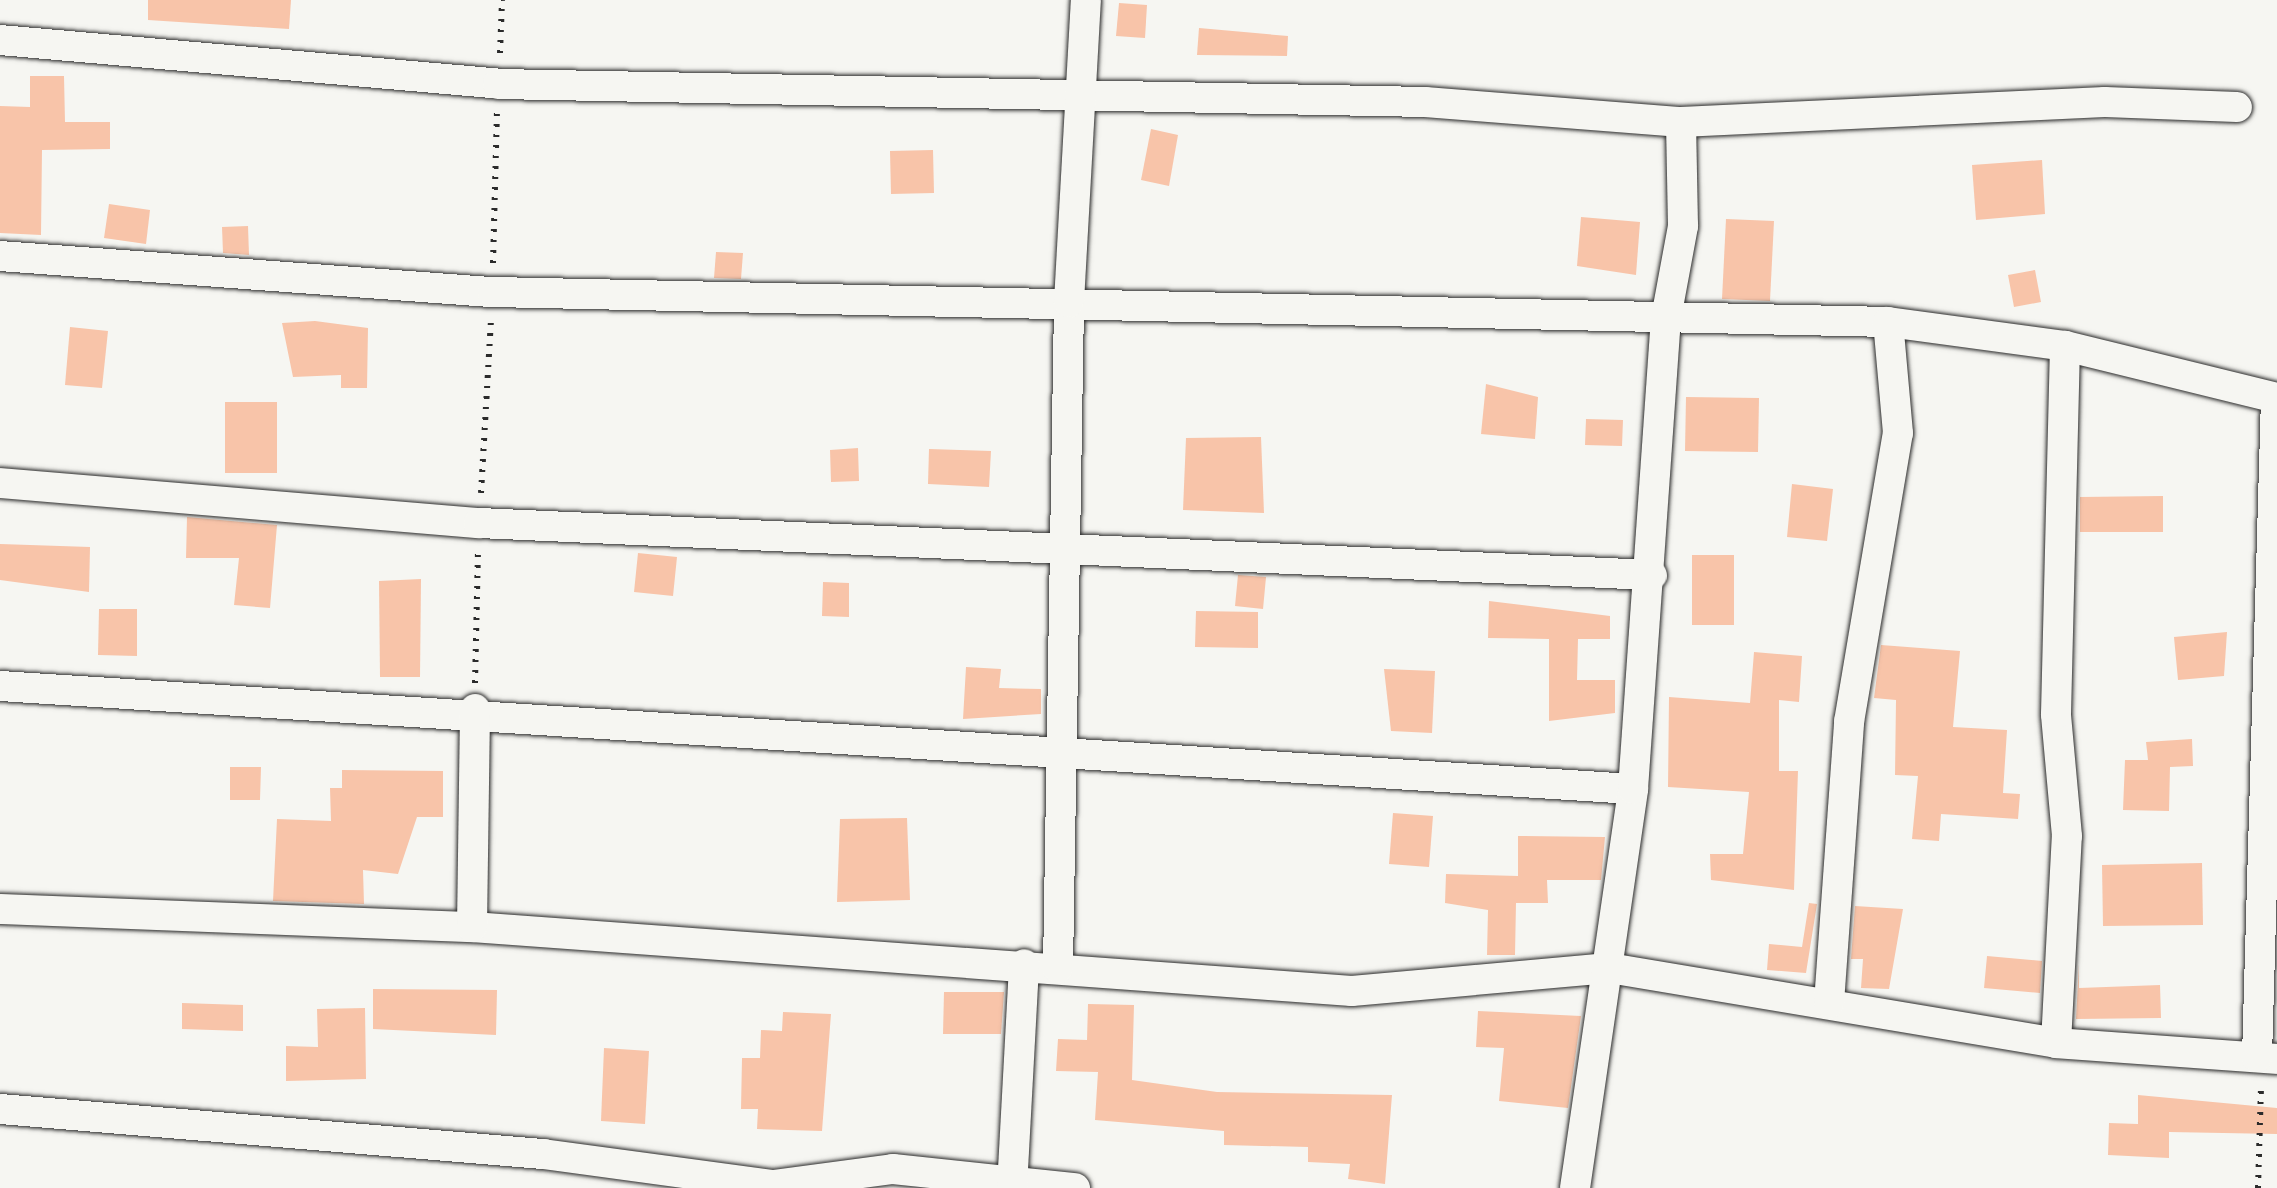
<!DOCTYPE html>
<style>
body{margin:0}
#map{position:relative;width:2277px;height:1188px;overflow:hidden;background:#f6f6f2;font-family:Kalam,sans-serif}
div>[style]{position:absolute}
.building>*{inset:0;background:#f8c4a9}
.path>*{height:6px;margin-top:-3px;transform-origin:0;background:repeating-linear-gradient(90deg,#2b2b2b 0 2.5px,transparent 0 10.5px)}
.roads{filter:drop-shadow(0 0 2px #2b2b2b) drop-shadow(0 0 2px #2b2b2b)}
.street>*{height:30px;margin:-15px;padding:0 15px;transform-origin:15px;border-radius:15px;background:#f6f6f2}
span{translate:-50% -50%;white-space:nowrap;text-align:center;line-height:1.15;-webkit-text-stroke:10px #f6f6f2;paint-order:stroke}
</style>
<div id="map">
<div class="building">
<i style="clip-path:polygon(148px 0,291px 0,289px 29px,148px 20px)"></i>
<i style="clip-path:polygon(1119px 3px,1147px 5px,1145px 38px,1116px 36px)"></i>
<i style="clip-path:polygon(1199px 28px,1288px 36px,1287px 56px,1197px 55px)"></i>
<i style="clip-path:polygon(30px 76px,64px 76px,65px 122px,110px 122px,110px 149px,42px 150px,41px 235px,0 233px,0 106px,30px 107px)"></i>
<i style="clip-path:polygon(1151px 129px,1178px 135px,1169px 186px,1141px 180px)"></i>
<i style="clip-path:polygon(933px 150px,934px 193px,891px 194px,890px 151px)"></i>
<i style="clip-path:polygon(2042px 160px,2045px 214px,1976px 220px,1972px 165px)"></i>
<i style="clip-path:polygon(109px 204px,150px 210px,146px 244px,104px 238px)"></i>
<i style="clip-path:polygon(1581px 217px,1640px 222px,1636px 275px,1577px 266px)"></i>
<i style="clip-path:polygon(1726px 219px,1774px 221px,1770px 301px,1722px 299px)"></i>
<i style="clip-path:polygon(248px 226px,249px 255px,223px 253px,222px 227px)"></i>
<i style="clip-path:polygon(716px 252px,743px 253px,741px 279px,714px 278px)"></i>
<i style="clip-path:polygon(2035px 270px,2041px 302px,2014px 307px,2008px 275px)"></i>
<i style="clip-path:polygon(315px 321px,368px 328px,367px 388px,341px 388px,341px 375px,293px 377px,282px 323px)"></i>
<i style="clip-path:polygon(70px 327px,108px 331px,102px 388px,65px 385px)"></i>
<i style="clip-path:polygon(1486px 384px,1538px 397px,1535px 439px,1481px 434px)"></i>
<i style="clip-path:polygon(1686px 397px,1759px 398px,1758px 452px,1685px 451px)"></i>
<i style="clip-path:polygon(225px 402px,277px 402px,277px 473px,225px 473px)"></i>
<i style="clip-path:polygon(1586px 419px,1623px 420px,1622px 446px,1585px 445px)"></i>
<i style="clip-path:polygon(1261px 437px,1264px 513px,1183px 510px,1186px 438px)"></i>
<i style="clip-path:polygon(858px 448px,859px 481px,831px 482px,830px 450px)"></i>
<i style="clip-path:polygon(929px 449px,991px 451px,989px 487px,928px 484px)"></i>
<i style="clip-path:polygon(1792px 484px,1833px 489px,1827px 541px,1787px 537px)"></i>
<i style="clip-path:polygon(2163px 496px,2163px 532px,2080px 532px,2080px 497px)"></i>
<i style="clip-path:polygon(187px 517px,277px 525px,270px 608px,234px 605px,239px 558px,186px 558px)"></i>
<i style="clip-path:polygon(0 544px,90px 547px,89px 592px,0 580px)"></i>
<i style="clip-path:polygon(638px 553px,677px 557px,673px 596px,634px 592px)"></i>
<i style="clip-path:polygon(1692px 555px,1734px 555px,1734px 625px,1692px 625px)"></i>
<i style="clip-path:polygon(1238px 575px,1266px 577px,1263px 609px,1235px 606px)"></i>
<i style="clip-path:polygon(421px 579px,420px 677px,380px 677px,379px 581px)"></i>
<i style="clip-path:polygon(823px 582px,849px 583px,849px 617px,822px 616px)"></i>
<i style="clip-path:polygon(1489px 601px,1610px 616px,1610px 639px,1578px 639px,1577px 680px,1615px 680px,1615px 713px,1549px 721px,1549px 639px,1488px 638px)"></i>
<i style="clip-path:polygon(99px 609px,137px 609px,137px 656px,98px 655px)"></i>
<i style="clip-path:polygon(1196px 611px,1258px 612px,1258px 648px,1195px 647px)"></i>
<i style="clip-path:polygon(2227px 632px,2224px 676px,2178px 680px,2174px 637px)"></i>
<i style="clip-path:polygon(1881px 645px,1960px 651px,1953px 727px,2007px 730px,2003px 793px,2020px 794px,2018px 819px,1941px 814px,1939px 841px,1912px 839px,1918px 776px,1895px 775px,1896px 700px,1874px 698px)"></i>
<i style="clip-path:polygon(1754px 652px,1802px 656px,1799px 702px,1779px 700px,1779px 771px,1798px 771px,1794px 890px,1711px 880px,1710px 854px,1743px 854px,1749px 792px,1668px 787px,1669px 697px,1750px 703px)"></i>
<i style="clip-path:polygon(966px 667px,1001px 669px,999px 688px,1041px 689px,1041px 714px,963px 719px)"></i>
<i style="clip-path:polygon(1384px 669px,1435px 671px,1432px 733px,1391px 731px)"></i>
<i style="clip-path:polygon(2192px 739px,2193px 766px,2170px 767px,2169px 811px,2123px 810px,2125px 760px,2148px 760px,2146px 742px)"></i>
<i style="clip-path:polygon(230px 767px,261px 767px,260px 800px,230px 800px)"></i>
<i style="clip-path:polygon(342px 770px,443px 771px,443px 817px,417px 817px,398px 874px,363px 870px,364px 904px,273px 901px,277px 819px,331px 821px,330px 788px,342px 788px)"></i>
<i style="clip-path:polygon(1393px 813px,1433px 816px,1429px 867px,1389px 864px)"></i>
<i style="clip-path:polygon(907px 818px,910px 900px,837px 902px,840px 819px)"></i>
<i style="clip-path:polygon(1518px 836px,1605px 837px,1601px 880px,1547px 880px,1548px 903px,1516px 903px,1515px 955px,1487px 955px,1488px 910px,1445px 903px,1446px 874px,1518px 876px)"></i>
<i style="clip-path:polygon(2202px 863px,2203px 925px,2103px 926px,2102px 865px)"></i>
<i style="clip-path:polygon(1809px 903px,1817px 904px,1806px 973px,1767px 970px,1769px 944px,1802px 947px)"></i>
<i style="clip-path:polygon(1855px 906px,1903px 909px,1889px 989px,1861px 988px,1863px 959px,1851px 959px)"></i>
<i style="clip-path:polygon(1987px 956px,2042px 961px,2040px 993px,1984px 988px)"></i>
<i style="clip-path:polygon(2079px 964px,2079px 988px,2160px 985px,2161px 1018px,2076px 1019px)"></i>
<i style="clip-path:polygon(373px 989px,497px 990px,496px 1035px,373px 1029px)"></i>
<i style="clip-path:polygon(944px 992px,1004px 992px,1001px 1034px,943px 1034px)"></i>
<i style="clip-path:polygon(182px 1003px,243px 1005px,243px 1031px,182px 1029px)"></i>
<i style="clip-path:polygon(1088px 1004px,1134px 1005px,1132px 1080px,1217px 1092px,1392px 1095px,1385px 1184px,1348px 1179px,1350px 1164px,1308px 1162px,1308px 1147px,1224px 1145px,1224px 1131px,1095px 1120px,1098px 1072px,1056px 1071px,1058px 1039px,1087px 1040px)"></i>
<i style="clip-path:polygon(365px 1008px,366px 1079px,286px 1081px,286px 1046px,318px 1047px,317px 1009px)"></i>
<i style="clip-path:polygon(1478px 1011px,1581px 1016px,1568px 1108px,1499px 1101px,1504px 1048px,1476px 1047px)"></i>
<i style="clip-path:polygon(783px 1012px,831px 1014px,822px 1131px,757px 1129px,758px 1109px,741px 1109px,742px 1058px,760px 1058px,761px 1030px,782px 1031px)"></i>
<i style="clip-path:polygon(604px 1048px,649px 1051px,645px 1124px,601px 1121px)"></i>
<i style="clip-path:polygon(2138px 1095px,2277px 1108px,2277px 1134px,2169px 1132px,2169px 1158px,2108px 1155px,2109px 1123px,2138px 1124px)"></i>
</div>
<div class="path">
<i style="left:500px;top:53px;width:53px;rotate:-87.8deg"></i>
<i style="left:493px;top:263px;width:152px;rotate:-88.5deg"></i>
<i style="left:481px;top:493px;width:172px;rotate:-86.7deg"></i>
<i style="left:475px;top:683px;width:133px;rotate:-88.7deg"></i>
<i style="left:2258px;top:1188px;width:103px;rotate:-88.3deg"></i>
</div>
<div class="roads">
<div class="street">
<i style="left:0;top:40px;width:500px;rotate:5deg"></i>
<i style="left:498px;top:84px;width:927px;rotate:1.11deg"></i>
<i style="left:1425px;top:102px;width:257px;rotate:4.5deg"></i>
<i style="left:1681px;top:122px;width:424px;rotate:-2.7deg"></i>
<i style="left:2105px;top:102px;width:132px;rotate:2.2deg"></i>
<i style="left:0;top:256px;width:494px;rotate:4.2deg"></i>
<i style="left:493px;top:292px;width:1395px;rotate:1.23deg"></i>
<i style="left:1888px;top:322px;width:179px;rotate:7.7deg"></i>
<i style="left:2065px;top:346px;width:218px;rotate:13.8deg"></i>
<i style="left:0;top:483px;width:481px;rotate:4.8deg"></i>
<i style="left:479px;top:523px;width:1174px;rotate:2.54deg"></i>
<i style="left:0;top:686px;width:1636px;rotate:3.61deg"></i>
<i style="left:0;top:909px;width:472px;rotate:2.2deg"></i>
<i style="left:472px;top:927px;width:882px;rotate:4.16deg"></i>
<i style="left:1352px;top:991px;width:258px;rotate:-5.1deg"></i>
<i style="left:1609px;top:968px;width:453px;rotate:9.5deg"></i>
<i style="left:2056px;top:1043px;width:222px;rotate:4.1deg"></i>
<i style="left:472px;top:927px;width:218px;rotate:-89.2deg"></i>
<i style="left:1058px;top:968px;width:666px;rotate:-89.05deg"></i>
<i style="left:1069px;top:302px;width:302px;rotate:-86.8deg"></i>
<i style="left:1829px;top:1003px;width:282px;rotate:-85.9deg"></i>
<i style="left:1849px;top:722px;width:293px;rotate:-80.4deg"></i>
<i style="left:1898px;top:433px;width:111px;rotate:-95.1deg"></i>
<i style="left:2056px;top:1043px;width:207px;rotate:-87deg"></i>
<i style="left:2067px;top:836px;width:122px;rotate:-95.2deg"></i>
<i style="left:2056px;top:714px;width:368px;rotate:-88.6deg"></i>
<i style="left:2257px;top:1057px;width:659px;rotate:-88.35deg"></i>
<i style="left:0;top:1109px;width:545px;rotate:4.74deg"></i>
<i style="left:543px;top:1154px;width:232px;rotate:7.7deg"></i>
<i style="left:773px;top:1185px;width:121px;rotate:-7.6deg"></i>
<i style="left:893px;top:1169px;width:183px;rotate:6deg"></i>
<i style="left:1012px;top:1188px;width:224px;rotate:-86.9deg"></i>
<i style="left:1575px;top:1188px;width:403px;rotate:-81.7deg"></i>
<i style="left:1633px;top:789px;width:472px;rotate:-86deg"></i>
<i style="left:1666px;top:318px;width:94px;rotate:-79.5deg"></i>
<i style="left:1683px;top:226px;width:104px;rotate:-91.1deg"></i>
</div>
</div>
</div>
